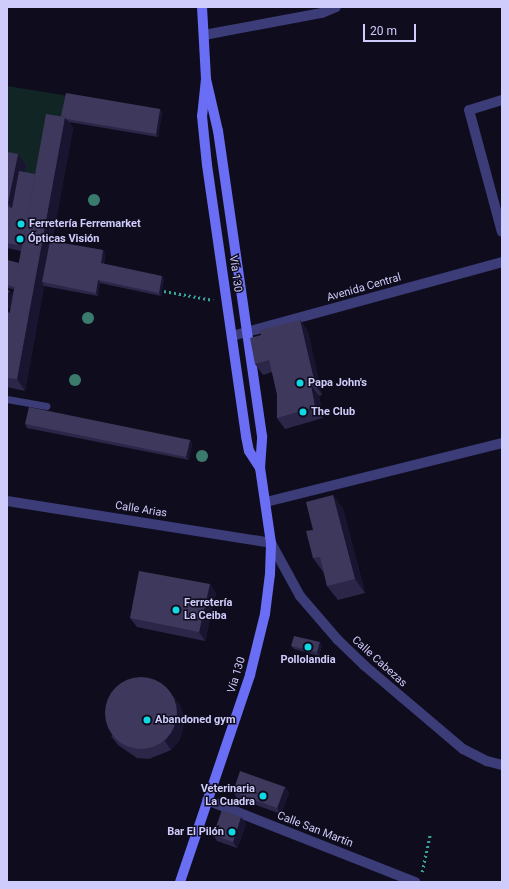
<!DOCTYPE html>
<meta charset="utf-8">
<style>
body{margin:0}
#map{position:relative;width:509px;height:889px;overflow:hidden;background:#0f0d1d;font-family:Roboto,sans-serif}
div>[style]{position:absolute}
.green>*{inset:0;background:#112624}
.path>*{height:2.5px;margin-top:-1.25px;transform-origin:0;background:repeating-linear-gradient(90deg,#35a69a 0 2px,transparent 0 5px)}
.service>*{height:7px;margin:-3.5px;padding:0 3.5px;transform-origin:3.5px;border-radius:3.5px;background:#3b3c78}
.minor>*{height:10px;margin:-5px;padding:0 5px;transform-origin:5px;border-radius:5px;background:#3b3c78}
.secondary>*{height:10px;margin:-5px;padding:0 5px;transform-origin:5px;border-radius:5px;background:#6a6ef4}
.trees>*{width:12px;height:12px;margin:-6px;border-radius:50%;background:#3b7b6e}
.wall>*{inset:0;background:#2c2649}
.shaded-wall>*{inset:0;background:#191530}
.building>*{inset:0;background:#3e385c}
.round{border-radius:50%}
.dots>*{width:11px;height:11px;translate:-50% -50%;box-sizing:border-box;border:2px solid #0f0d1d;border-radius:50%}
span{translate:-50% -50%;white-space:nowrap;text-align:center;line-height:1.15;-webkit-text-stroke:3px #0f0d1d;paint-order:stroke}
.poi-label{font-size:11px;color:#cfccfb;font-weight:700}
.left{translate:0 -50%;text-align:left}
.right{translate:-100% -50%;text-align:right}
.street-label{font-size:11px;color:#cfccfb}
.frame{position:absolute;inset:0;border:8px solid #cfccfb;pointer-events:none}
.scale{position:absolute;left:363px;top:24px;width:53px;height:18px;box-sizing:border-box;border:2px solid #cfccfb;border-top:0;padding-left:5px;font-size:12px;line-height:14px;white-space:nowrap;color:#cfccfb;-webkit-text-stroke:3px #0f0d1d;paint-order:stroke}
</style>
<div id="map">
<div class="green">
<i style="clip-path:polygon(7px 86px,68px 96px,44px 181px,23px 177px,7px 162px)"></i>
</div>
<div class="path">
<i style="left:164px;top:291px;width:50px;rotate:10.4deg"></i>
<i style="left:422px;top:872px;width:38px;rotate:-78deg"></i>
</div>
<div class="service">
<i style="left:7px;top:399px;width:40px;rotate:10deg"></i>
</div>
<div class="minor">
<i style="left:204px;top:35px;width:120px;rotate:-10.6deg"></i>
<i style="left:322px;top:13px;width:15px;rotate:-23deg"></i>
<i style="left:502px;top:100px;width:34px;rotate:163deg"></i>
<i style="left:469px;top:110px;width:126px;rotate:74.9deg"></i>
<i style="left:232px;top:336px;width:280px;rotate:-15.3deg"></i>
<i style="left:7px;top:501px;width:267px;rotate:9deg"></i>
<i style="left:271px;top:543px;width:60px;rotate:61.3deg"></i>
<i style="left:300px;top:596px;width:58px;rotate:49.2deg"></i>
<i style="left:338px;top:640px;width:37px;rotate:44deg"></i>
<i style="left:365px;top:666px;width:128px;rotate:40.3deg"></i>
<i style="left:463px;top:749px;width:27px;rotate:27deg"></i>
<i style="left:487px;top:761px;width:16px;rotate:15deg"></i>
<i style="left:266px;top:502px;width:243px;rotate:-14deg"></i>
<i style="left:207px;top:800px;width:224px;rotate:21.5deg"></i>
</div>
<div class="secondary">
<i style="left:202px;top:7px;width:72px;rotate:86.8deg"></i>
<i style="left:206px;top:79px;width:37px;rotate:96deg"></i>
<i style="left:202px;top:116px;width:49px;rotate:84.2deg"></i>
<i style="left:207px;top:165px;width:274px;rotate:81.8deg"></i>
<i style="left:246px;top:436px;width:15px;rotate:79deg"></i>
<i style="left:249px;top:451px;width:20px;rotate:57deg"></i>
<i style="left:180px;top:882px;width:219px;rotate:-71.3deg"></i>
<i style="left:250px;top:675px;width:63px;rotate:-76.2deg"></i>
<i style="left:265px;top:614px;width:40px;rotate:-82.9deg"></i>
<i style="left:270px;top:574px;width:31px;rotate:-88deg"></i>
<i style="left:271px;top:543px;width:76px;rotate:-98.3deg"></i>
<i style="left:260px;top:468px;width:32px;rotate:-86deg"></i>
<i style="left:262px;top:436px;width:308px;rotate:-98.2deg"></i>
<i style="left:218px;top:131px;width:53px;rotate:-103deg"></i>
</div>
<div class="trees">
<i style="left:94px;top:200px"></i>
<i style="left:88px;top:318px"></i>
<i style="left:75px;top:380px"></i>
<i style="left:202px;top:456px"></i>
</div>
<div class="wall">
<i style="clip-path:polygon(evenodd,160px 109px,162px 113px,158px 137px,69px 122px,73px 128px,52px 241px,103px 250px,105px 254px,104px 264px,164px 279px,161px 296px,100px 283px,98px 296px,44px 286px,25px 391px,7px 387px,7px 290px,13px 295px,14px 289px,7px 288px,7px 260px,19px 263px,21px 251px,7px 248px,7px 152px,18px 154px,26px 165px,24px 172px,35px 174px,61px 116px,160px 109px,11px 306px,10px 314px,7px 310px,11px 306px)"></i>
<i style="clip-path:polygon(300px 320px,308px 332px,322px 395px,319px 396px,323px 418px,285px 429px,277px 418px,277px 394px,272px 372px,263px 375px,255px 364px)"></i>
<i style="clip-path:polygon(25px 424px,190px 440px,192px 443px,189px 460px,27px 428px)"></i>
<i style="clip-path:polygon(333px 495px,343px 509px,365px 593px,338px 600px,327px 586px,324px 573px,313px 558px,313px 530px)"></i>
<i style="clip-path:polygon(216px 593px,205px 641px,137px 627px,130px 618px)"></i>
<i style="clip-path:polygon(322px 645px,319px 656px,294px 649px,291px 646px)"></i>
<i style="clip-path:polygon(173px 696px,180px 705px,184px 717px,183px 729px,179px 741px,171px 750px,149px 759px,137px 758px,118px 745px,111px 736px)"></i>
<i style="clip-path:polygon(285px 787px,289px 793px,281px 814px,237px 798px,233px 792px)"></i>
<i style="clip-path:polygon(241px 817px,246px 824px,237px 848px,217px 841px,213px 835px)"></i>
</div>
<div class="shaded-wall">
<i style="clip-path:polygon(160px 109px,162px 113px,158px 137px,156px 134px)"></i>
<i style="clip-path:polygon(65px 117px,73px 128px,45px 283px,42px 282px,44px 286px,25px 391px,17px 379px)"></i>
<i style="clip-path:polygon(18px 154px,26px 165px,16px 214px,8px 203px)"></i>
<i style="clip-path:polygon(103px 250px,105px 254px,103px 266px,101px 263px)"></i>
<i style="clip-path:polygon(162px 276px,164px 279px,161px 296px,159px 293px)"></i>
<i style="clip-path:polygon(98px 280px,100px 283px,98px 296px,96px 293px)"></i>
<i style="clip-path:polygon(10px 291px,16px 300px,7px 310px,7px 294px)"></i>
<i style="clip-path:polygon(300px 320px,308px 332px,322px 395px,315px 384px)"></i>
<i style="clip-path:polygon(311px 385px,319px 396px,323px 418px,315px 407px)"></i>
<i style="clip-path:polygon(190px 440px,192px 443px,189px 460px,186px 457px)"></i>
<i style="clip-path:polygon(333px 495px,343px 509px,365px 593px,355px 579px)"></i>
<i style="clip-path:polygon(210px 584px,216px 593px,205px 641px,199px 632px)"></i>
<i style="clip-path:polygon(320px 642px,322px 645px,319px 656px,317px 652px)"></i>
<i style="clip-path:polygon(173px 696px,180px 705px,184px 717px,183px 729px,179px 741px,171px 750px,165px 741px)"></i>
<i style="clip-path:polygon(285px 787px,289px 793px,281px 814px,277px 808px)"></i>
<i style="clip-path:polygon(241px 817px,246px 824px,237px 848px,233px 842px)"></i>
</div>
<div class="building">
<i style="clip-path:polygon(66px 93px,160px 109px,156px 134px,66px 119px,65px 117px,61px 116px)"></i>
<i style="clip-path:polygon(46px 114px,65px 117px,17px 379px,7px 378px,7px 328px)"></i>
<i style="clip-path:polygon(7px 152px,18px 154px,8px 203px,7px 203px)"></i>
<i style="clip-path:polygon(19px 171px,35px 174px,23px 242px,17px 245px,7px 243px,7px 207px,12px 208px)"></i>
<i style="clip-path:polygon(50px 241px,103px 250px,101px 263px,162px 276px,159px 293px,98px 280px,96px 293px,42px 282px)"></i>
<i style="clip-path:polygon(7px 260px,19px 263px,15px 287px,7px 285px)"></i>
<i style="clip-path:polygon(7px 290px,10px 291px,7px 294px)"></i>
<i style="clip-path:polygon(7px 310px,10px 314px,9px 317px,7px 317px)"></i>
<i style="clip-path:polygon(7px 317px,9px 317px,7px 328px)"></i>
<i style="clip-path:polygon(300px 320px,315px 384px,311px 385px,315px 407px,277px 418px,277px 394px,269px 360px,255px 364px,250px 338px,261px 335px,260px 330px)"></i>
<i style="clip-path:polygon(29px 407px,190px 440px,186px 457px,25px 424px)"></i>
<i style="clip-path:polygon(333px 495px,355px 579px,327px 586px,320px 557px,313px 558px,306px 531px,313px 530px,306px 502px)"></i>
<i style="clip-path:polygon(139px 571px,210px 584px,199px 632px,130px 618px)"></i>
<i style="clip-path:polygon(294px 636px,320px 642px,317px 652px,291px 646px)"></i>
<i class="round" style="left:105px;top:677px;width:72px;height:72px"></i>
<i style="clip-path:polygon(240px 771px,285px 787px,277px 808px,233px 792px)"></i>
<i style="clip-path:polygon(222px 810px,241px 817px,233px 842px,213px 835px)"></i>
</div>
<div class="dots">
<i style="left:21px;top:224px;background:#10d9e4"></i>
<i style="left:20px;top:239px;background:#10d9e4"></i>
<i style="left:300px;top:383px;background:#10d9e4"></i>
<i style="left:303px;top:412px;background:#10d9e4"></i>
<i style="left:176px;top:610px;background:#10d9e4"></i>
<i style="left:308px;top:647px;background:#10d9e4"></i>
<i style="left:147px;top:720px;background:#10d9e4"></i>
<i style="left:263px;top:796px;background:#10d9e4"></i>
<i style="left:232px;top:832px;background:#10d9e4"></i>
</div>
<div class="poi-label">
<span class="left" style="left:29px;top:224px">Ferretería Ferremarket</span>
<span class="left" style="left:28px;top:239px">Ópticas Visión</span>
<span class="left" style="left:308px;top:383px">Papa John's</span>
<span class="left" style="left:311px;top:412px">The Club</span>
<span class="left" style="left:184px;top:610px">Ferretería<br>La Ceiba</span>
<span style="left:308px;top:660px">Pollolandia</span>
<span class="left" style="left:155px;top:720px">Abandoned gym</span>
<span class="right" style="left:255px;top:796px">Veterinaria<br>La Cuadra</span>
<span class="right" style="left:224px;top:832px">Bar El Pilón</span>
</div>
<div class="street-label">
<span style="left:235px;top:274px;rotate:82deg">Vía 130</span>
<span style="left:364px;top:288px;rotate:-16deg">Avenida Central</span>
<span style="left:141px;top:510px;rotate:9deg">Calle Arias</span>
<span style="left:379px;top:662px;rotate:42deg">Calle Cabezas</span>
<span style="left:237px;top:675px;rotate:-73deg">Vía 130</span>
<span style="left:315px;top:830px;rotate:21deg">Calle San Martín</span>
</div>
<div class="frame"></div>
<div class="scale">20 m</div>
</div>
